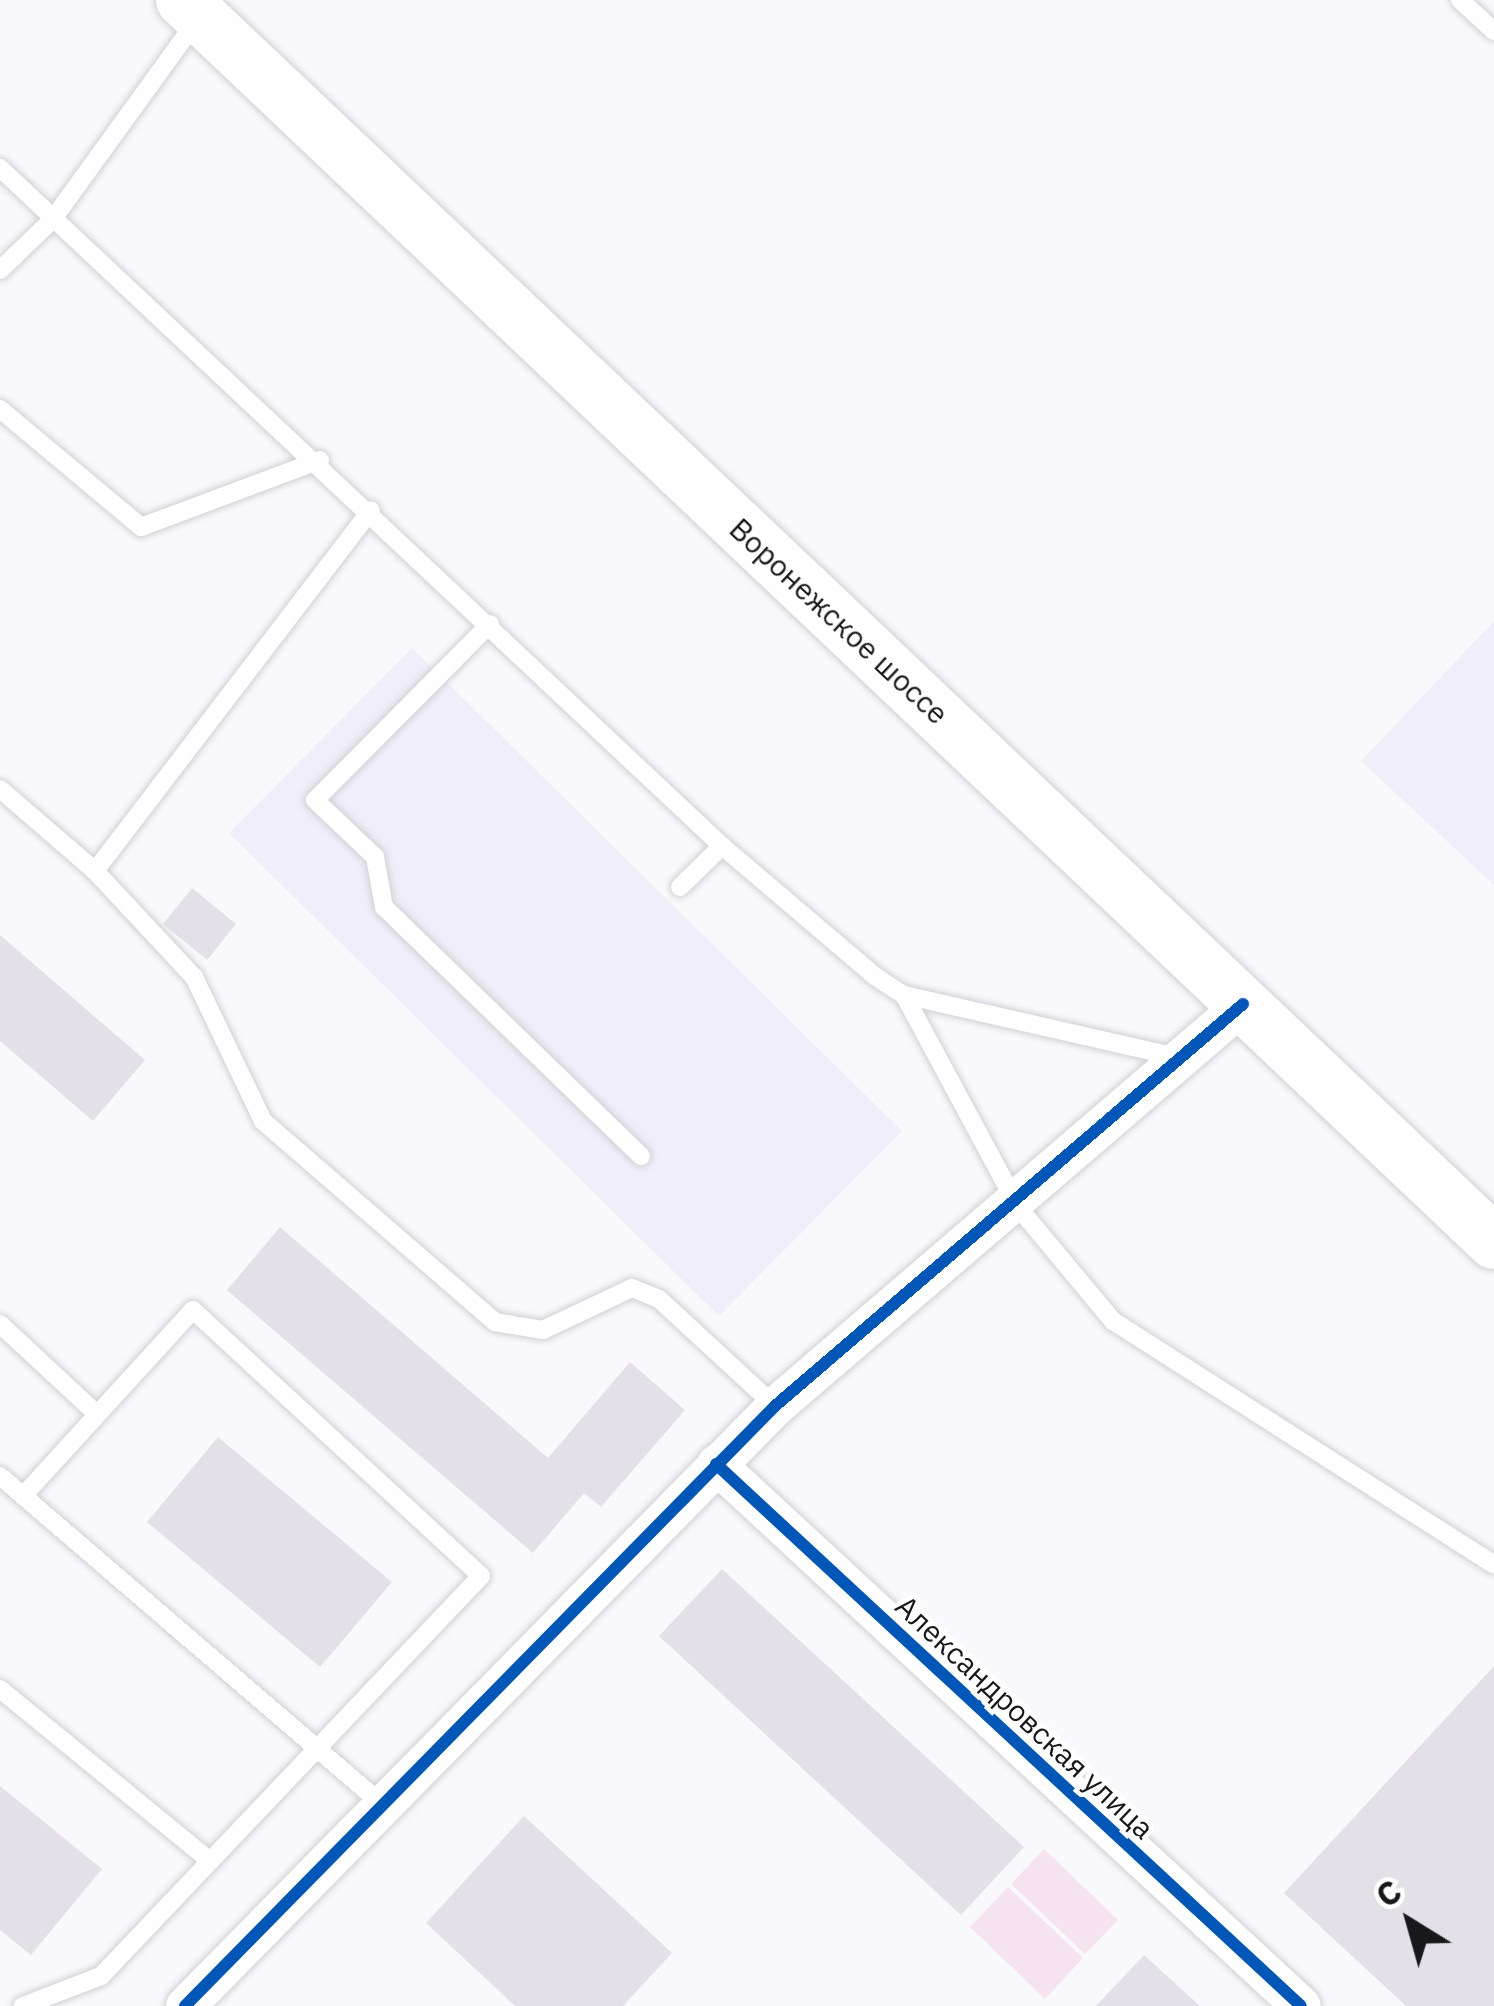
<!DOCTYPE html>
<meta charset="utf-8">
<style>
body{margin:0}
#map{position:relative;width:1494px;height:2006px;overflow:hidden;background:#f9f9fd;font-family:"IBM Plex Sans",sans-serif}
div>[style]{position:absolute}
.built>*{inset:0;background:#efeef9}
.green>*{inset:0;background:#f5e4f0}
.building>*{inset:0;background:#e4e0e8}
.roads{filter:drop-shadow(0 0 3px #d1d1d5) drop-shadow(0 0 3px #d1d1d5)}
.service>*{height:18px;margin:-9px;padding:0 9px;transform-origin:9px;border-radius:9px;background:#fefeff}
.minor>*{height:39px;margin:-19.5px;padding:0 19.5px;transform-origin:19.5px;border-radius:19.5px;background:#fefeff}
.secondary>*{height:54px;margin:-27px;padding:0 27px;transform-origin:27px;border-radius:27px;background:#fefeff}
.cycleway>*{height:12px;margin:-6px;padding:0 6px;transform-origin:6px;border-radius:6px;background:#0057b8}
span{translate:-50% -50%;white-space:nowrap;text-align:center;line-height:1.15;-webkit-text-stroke:9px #fff;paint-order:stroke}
.street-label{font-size:30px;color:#18181b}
.north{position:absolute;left:1350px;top:1862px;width:120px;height:120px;-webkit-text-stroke:9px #fff;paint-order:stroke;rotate:323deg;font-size:33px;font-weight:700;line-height:48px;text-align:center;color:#18181b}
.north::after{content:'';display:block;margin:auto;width:42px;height:54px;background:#18181b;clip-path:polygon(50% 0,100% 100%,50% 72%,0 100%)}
</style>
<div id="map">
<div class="built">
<i style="clip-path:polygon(1494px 621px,1494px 885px,1361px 761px)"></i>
<i style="clip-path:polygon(412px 648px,902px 1131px,719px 1316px,229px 833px)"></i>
</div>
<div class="green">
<i style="clip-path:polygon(1044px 1849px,1118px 1920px,1085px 1954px,1011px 1884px)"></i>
<i style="clip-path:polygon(1008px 1887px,1083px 1958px,1045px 1999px,970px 1927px)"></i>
</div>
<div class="building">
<i style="clip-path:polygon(192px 888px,236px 924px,207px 960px,163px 924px)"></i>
<i style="clip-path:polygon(0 935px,145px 1060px,93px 1121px,0 1041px)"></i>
<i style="clip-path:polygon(280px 1227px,548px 1458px,630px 1362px,685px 1410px,601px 1507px,584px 1493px,533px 1553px,227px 1290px)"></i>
<i style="clip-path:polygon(218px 1437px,392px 1582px,320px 1667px,147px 1522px)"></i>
<i style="clip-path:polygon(722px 1569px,1024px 1847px,961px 1915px,659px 1636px)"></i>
<i style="clip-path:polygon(1494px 1666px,1494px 2006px,1406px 2006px,1284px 1893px)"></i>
<i style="clip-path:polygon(0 1786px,102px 1869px,31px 1955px,0 1930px)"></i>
<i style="clip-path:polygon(524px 1816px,672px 1953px,623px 2006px,515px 2006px,426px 1923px)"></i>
<i style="clip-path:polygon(1144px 1955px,1200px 2006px,1096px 2006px)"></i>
</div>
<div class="roads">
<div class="service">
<i style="left:1460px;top:0;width:46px;rotate:42.4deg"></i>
<i style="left:0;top:168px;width:990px;rotate:43.2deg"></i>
<i style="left:722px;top:846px;width:202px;rotate:40.4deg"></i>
<i style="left:876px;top:977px;width:33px;rotate:33deg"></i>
<i style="left:904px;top:995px;width:281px;rotate:12.8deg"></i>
<i style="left:0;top:270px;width:74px;rotate:-43.9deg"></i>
<i style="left:53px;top:219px;width:246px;rotate:-54.1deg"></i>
<i style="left:0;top:409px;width:184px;rotate:39.9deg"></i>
<i style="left:141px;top:527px;width:191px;rotate:-20.5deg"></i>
<i style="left:490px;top:624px;width:248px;rotate:134.8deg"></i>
<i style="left:315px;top:800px;width:83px;rotate:43.5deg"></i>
<i style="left:375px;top:857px;width:51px;rotate:79.8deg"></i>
<i style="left:384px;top:907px;width:358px;rotate:44.1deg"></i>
<i style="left:0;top:789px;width:125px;rotate:40.8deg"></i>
<i style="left:95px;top:871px;width:454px;rotate:-52.6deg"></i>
<i style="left:95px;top:871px;width:145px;rotate:47deg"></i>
<i style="left:194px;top:977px;width:160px;rotate:64.4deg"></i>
<i style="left:263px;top:1121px;width:307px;rotate:40.9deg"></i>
<i style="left:495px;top:1322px;width:49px;rotate:9.5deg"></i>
<i style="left:543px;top:1330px;width:98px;rotate:-25.3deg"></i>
<i style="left:632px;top:1288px;width:29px;rotate:22deg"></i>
<i style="left:659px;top:1299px;width:158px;rotate:42.7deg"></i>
<i style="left:680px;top:887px;width:59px;rotate:-44.3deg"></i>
<i style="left:904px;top:995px;width:241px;rotate:61.7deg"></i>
<i style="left:1018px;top:1207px;width:148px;rotate:50.2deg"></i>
<i style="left:1113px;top:1321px;width:452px;rotate:32.6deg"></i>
<i style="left:0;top:1324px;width:132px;rotate:42.9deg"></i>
<i style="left:0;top:1476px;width:506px;rotate:40.67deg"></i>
<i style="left:23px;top:1496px;width:252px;rotate:-47.6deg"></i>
<i style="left:193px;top:1310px;width:392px;rotate:42.7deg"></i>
<i style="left:481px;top:1576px;width:552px;rotate:133.53deg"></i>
<i style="left:101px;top:1976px;width:84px;rotate:159deg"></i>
<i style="left:0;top:1689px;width:271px;rotate:39.3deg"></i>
</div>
<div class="minor">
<i style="left:716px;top:1464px;width:797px;rotate:42.81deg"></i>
<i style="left:185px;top:2006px;width:841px;rotate:-45.48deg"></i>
<i style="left:775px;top:1406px;width:617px;rotate:-40.66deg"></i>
</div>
<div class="secondary">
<i style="left:183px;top:0;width:1806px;rotate:43.45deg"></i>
</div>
</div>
<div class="cycleway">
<i style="left:716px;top:1464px;width:797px;rotate:42.81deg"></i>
<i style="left:185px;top:2006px;width:841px;rotate:-45.48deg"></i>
<i style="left:775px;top:1406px;width:617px;rotate:-40.66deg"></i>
</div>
<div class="street-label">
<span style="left:839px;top:621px;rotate:43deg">Воронежское шоссе</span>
<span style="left:1025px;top:1717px;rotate:43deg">Александровская улица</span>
</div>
<div class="north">С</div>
</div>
